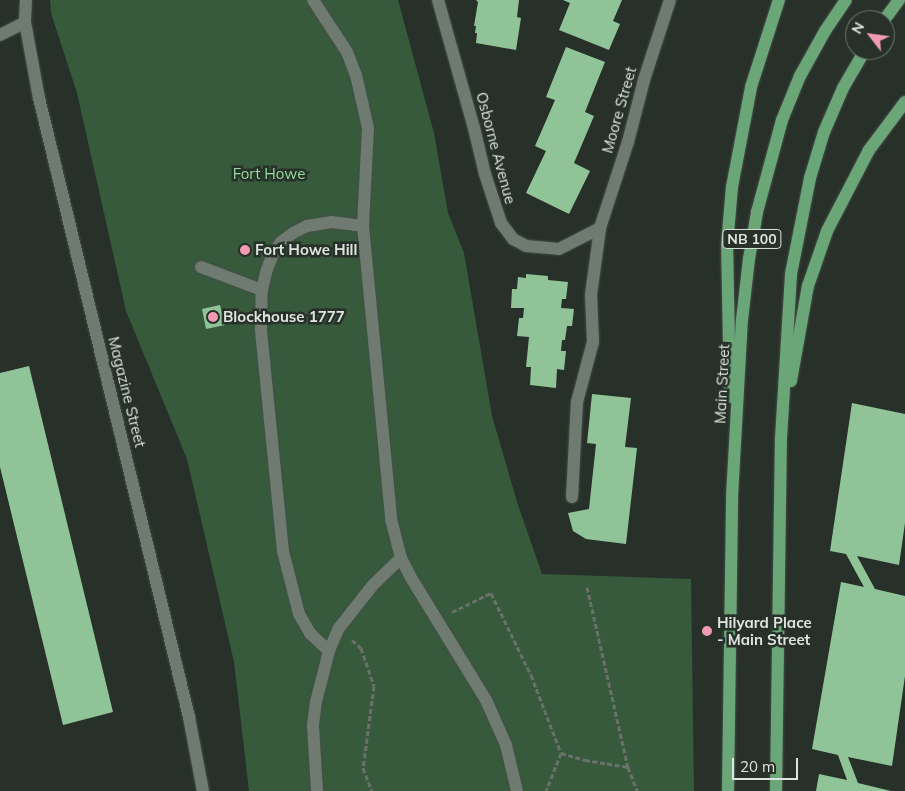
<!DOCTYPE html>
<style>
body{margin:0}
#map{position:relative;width:905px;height:791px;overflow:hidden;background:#273129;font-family:Mulish,sans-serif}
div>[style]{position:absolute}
.green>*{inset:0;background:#375a3d}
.building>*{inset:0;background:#91c399}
.path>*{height:3px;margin-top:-1.5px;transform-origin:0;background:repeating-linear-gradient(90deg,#68716a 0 5px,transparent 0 7.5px)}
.roads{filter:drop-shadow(0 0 1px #464e47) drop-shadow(0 0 1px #464e47)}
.minor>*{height:12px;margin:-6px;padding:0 6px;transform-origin:6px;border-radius:6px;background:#6f7a71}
.major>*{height:12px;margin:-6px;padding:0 6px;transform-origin:6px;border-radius:6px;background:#6ba678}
.dots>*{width:14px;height:14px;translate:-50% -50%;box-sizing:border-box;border:2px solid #273129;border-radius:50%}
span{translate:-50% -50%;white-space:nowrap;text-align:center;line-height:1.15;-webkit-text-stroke:5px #273129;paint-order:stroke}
.shield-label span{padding:1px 4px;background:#273129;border:1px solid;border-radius:4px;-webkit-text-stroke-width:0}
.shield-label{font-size:14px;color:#dee4df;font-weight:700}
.street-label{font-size:15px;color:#dee4df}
.park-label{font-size:15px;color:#95dca1}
.poi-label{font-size:15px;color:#dee4df;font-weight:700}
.left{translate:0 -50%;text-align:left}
.north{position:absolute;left:845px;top:10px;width:50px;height:50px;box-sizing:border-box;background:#273129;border:1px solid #707972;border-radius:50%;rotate:300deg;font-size:14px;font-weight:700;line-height:20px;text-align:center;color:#dee4df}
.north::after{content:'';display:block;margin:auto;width:18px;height:22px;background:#f09ab6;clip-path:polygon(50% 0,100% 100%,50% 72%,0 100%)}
.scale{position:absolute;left:732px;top:758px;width:66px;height:22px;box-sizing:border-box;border:2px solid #dee4df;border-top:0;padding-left:6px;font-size:15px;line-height:18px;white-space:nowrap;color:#dee4df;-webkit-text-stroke:4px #273129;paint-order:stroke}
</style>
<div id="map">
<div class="green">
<i style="clip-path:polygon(50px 0,398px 0,434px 133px,448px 213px,464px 253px,492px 416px,518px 505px,542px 574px,691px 579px,694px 791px,249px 791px,234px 662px,187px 459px,126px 311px,77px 93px,51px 13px)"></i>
</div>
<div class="building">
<i style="clip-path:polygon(476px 0,519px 0,517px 17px,521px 18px,516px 50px,476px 43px,477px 33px,475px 33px,476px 26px,474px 26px,478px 2px)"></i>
<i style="clip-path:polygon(563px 0,622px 0,613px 21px,620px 24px,609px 50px,559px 30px,570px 3px)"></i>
<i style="clip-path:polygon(566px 47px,605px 62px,585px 112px,594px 116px,574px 163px,590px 171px,569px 214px,526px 193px,546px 151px,535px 146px,555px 100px,546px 97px)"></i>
<i style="clip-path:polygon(526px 274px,548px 276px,548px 280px,568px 282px,566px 299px,562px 299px,561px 308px,574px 309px,572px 326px,567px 326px,565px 340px,562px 340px,561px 351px,566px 351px,564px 370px,557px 369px,556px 388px,530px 385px,531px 367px,526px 367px,529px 337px,517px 336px,519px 318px,523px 318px,524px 308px,511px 308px,512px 289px,517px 289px,518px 277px,526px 278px)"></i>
<i style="clip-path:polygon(220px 305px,225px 325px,206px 329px,202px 309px)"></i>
<i style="clip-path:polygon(29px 366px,113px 712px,63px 725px,0 467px,0 373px)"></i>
<i style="clip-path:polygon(592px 394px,631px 398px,625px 447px,637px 448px,626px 544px,586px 539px,573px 531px,568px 513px,589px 509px,596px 444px,587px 443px)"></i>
<i style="clip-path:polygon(852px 403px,905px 414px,905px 523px,899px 565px,857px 556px,875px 589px,905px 596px,905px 676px,892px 766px,848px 757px,858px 783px,891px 791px,816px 791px,819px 774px,847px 780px,838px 755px,812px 749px,841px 582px,864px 587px,846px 554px,830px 551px)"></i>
</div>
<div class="path">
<i style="left:587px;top:587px;width:185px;rotate:77.2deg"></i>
<i style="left:628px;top:767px;width:26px;rotate:69deg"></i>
<i style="left:452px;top:612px;width:43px;rotate:-26deg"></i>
<i style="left:491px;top:593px;width:91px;rotate:64deg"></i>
<i style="left:531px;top:675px;width:84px;rotate:69deg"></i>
<i style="left:561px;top:753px;width:41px;rotate:111.5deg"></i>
<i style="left:352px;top:640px;width:12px;rotate:42deg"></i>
<i style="left:361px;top:648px;width:40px;rotate:71.1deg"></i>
<i style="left:374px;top:686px;width:83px;rotate:97.6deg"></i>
<i style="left:363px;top:768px;width:25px;rotate:69deg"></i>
<i style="left:561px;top:753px;width:25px;rotate:16deg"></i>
<i style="left:585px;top:760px;width:44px;rotate:9.2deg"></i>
</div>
<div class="roads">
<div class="minor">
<i style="left:26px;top:0;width:22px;rotate:93deg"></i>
<i style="left:25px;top:22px;width:77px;rotate:79.6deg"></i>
<i style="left:39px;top:98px;width:637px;rotate:76.38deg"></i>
<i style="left:189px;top:717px;width:75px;rotate:79.3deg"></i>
<i style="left:313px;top:0;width:62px;rotate:56.8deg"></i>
<i style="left:347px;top:52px;width:25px;rotate:69deg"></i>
<i style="left:356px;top:75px;width:54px;rotate:77.2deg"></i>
<i style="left:368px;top:128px;width:98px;rotate:92.9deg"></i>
<i style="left:363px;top:226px;width:294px;rotate:84.5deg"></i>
<i style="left:391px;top:519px;width:40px;rotate:75.6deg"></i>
<i style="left:401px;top:558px;width:20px;rotate:63deg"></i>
<i style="left:410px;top:576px;width:145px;rotate:58.5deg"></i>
<i style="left:486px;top:700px;width:49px;rotate:66deg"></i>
<i style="left:506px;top:745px;width:47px;rotate:76.6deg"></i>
<i style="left:438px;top:0;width:133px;rotate:74.3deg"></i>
<i style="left:474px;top:128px;width:47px;rotate:76.6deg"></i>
<i style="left:485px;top:174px;width:52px;rotate:71.9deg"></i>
<i style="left:501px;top:223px;width:20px;rotate:53deg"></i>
<i style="left:513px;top:239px;width:15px;rotate:28deg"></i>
<i style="left:526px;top:246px;width:33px;rotate:5deg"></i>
<i style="left:559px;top:249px;width:46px;rotate:-27.1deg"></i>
<i style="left:0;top:35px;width:28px;rotate:-27deg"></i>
<i style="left:201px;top:267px;width:65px;rotate:20.7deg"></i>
<i style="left:572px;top:497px;width:95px;rotate:-87deg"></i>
<i style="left:577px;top:402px;width:62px;rotate:-75.1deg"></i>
<i style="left:593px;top:342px;width:47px;rotate:-92.4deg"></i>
<i style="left:591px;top:295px;width:68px;rotate:-82.3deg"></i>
<i style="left:600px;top:228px;width:90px;rotate:-72deg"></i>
<i style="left:628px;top:142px;width:64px;rotate:-75.5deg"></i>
<i style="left:644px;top:80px;width:84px;rotate:-72deg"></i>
<i style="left:329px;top:651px;width:26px;rotate:-137deg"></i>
<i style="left:310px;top:633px;width:22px;rotate:-120deg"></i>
<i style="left:299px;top:614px;width:65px;rotate:-104.3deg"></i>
<i style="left:283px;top:551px;width:223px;rotate:-95.7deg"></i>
<i style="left:261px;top:329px;width:39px;rotate:-89deg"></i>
<i style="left:262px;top:290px;width:18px;rotate:-77deg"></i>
<i style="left:266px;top:272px;width:19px;rotate:-69deg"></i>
<i style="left:273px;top:254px;width:14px;rotate:-56deg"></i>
<i style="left:281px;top:242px;width:15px;rotate:-37deg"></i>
<i style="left:293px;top:233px;width:16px;rotate:-27deg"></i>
<i style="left:307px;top:226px;width:24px;rotate:-9deg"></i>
<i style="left:331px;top:222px;width:32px;rotate:7deg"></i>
<i style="left:317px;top:791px;width:66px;rotate:-93.5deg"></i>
<i style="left:313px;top:725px;width:23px;rotate:-83deg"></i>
<i style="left:316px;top:702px;width:53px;rotate:-75.7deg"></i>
<i style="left:329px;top:651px;width:25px;rotate:-67deg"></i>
<i style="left:339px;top:628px;width:55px;rotate:-51.7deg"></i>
<i style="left:373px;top:585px;width:39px;rotate:-44deg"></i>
</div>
<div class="major">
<i style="left:884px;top:20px;width:25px;rotate:-53deg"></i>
<i style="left:791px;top:381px;width:97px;rotate:-79.9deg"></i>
<i style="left:808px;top:286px;width:58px;rotate:-70.9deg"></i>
<i style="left:827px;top:231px;width:91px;rotate:-62.6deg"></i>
<i style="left:869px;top:150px;width:60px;rotate:-53.1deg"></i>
<i style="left:730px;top:397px;width:152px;rotate:-91.1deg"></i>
<i style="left:727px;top:245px;width:58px;rotate:-85.1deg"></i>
<i style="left:732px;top:187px;width:102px;rotate:-79.2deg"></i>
<i style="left:751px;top:87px;width:91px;rotate:-72.2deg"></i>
<i style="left:728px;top:791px;width:294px;rotate:-89.2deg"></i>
<i style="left:732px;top:497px;width:177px;rotate:-86.8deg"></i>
<i style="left:742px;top:320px;width:61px;rotate:-83.5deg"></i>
<i style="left:749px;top:259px;width:48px;rotate:-80.3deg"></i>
<i style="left:757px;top:212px;width:95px;rotate:-74.8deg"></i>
<i style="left:782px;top:120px;width:48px;rotate:-67.8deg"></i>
<i style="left:800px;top:76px;width:51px;rotate:-60.9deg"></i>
<i style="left:825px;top:31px;width:37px;rotate:-56deg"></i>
<i style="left:776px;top:791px;width:353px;rotate:-89.2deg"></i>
<i style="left:781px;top:438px;width:164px;rotate:-86.5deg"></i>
<i style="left:791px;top:274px;width:98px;rotate:-78.8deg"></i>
<i style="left:810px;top:178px;width:48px;rotate:-73.1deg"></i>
<i style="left:824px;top:132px;width:48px;rotate:-66.6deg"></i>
<i style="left:843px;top:88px;width:44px;rotate:-59.9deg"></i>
</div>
</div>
<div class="dots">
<i style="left:245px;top:250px;background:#f09ab6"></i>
<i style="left:213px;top:317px;background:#f09ab6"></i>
<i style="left:707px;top:631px;background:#f09ab6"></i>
</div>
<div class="shield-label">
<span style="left:752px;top:239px">NB 100</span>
</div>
<div class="street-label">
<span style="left:619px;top:110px;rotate:-74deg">Moore Street</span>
<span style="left:496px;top:148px;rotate:75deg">Osborne Avenue</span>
<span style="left:722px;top:384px;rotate:-87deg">Main Street</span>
<span style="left:127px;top:392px;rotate:76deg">Magazine Street</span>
</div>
<div class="park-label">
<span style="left:269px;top:174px">Fort Howe</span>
</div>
<div class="poi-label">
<span class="left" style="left:255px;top:250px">Fort Howe Hill</span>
<span class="left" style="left:223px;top:317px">Blockhouse 1777</span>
<span class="left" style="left:717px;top:631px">Hilyard Place<br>- Main Street</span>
</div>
<div class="north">N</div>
<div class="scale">20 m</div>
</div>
